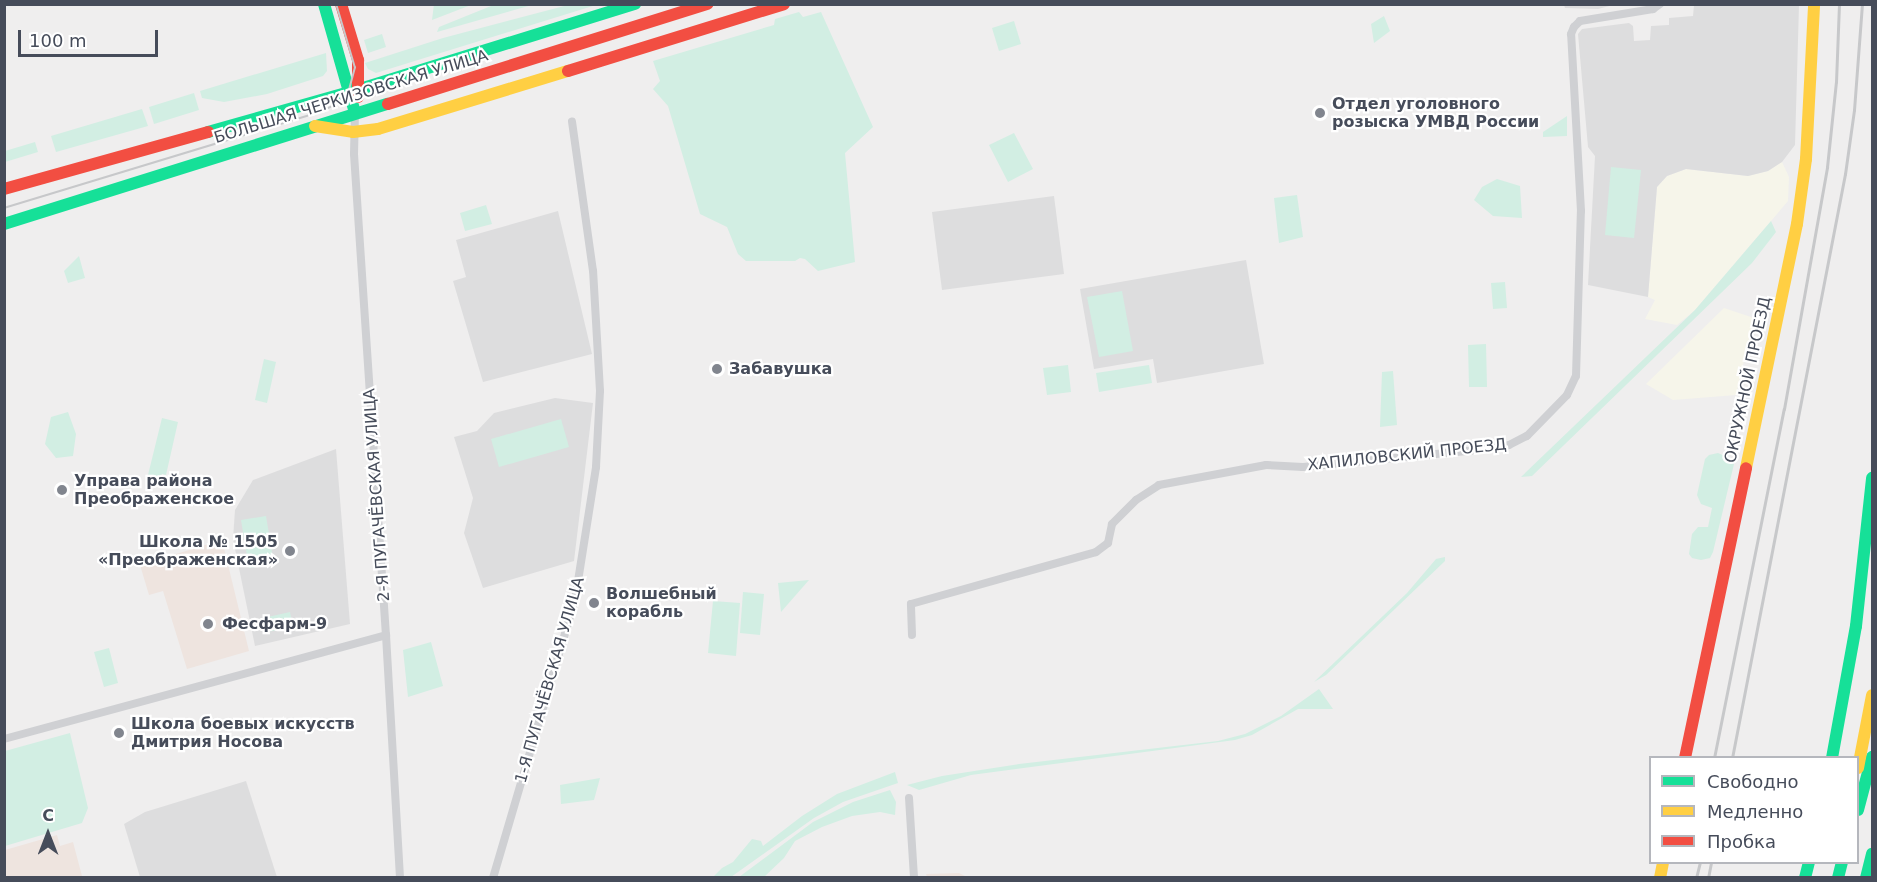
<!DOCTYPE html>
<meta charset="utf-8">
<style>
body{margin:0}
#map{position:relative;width:1877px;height:882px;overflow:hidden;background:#efeeee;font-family:"DejaVu Sans",sans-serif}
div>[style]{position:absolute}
.commercial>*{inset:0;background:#f6f5ea}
.education>*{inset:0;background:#ddddde}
.medical>*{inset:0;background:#eee4df}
.green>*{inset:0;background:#d2eee3}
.street>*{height:8px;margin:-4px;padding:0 4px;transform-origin:4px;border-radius:4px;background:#cfd0d3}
.fast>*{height:12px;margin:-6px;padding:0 6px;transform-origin:6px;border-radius:6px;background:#16e098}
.slow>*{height:12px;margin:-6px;padding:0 6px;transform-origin:6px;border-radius:6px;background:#ffcf43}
.jam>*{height:12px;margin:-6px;padding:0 6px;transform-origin:6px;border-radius:6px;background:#f24e42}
.tram>*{height:1.5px;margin:-0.75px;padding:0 0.75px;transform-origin:0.75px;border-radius:0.75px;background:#c7c8ca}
.rail>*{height:3px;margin:-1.5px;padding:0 1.5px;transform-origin:1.5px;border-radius:1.5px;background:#c7c8ca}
.dots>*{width:16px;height:16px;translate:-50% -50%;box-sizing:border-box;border:3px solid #fff;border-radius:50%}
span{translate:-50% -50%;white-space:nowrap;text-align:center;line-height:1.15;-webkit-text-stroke:4.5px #fff;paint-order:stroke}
.street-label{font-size:16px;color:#464c5a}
.poi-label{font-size:16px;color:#464c5a;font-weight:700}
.left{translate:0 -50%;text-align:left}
.right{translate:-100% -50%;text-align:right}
.frame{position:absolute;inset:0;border:6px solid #464c5a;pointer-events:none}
.legend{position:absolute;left:1649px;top:756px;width:210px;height:108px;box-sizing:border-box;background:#fff;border:2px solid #b5b7bd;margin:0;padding:8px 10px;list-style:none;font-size:18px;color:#464c5a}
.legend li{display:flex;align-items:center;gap:12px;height:30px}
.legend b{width:30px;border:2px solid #b5b7bd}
.north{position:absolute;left:18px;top:804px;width:60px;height:60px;-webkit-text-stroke:4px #fff;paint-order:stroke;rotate:0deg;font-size:16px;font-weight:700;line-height:24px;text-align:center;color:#464c5a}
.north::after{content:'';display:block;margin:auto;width:21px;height:27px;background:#464c5a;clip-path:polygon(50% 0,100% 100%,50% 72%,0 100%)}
.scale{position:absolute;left:18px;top:30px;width:140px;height:27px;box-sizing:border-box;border:3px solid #464c5a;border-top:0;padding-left:8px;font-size:18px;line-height:21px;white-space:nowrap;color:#464c5a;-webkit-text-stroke:4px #fff;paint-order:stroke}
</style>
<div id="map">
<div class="commercial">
<i style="clip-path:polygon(1782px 162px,1789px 177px,1788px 201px,1695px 310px,1677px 325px,1645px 319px,1655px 300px,1648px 297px,1657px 187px,1667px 176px,1686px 169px,1748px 176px,1768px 171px)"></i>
<i style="clip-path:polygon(1724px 308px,1754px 318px,1736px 395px,1673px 400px,1646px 384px)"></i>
</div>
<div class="education">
<i style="clip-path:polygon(1564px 5px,1564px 4px,1613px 5px,1598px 9px,1565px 8px)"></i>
<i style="clip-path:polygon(1694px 5px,1799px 5px,1795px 145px,1782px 162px,1768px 171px,1748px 176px,1686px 169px,1667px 176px,1657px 187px,1648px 297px,1588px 285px,1595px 156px,1588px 147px,1578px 34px,1582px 29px,1629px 23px,1633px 26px,1634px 41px,1650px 40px,1651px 26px,1669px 25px,1669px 18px,1693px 16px)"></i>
<i style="clip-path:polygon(1054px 196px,1064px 274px,942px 290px,932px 212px)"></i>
<i style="clip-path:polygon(558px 211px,592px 354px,483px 382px,453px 281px,466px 277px,456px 240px)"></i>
<i style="clip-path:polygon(1246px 260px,1264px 364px,1157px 383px,1153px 359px,1094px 369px,1080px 289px)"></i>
<i style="clip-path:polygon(555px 398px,593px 403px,574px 561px,483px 588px,464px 533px,473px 498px,454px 437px,477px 431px,494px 413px)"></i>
<i style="clip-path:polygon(336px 449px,350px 624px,255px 646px,233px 539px,235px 510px,253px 480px)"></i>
<i style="clip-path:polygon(246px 781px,277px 877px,140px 877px,124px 824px,145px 812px)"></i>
</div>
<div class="medical">
<i style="clip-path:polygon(222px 540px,249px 651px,187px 669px,163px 591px,149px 595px,140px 565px)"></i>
<i style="clip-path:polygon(57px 835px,60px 846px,73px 842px,82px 876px,5px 877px,5px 850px)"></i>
<i style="clip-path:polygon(959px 873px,967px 877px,927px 877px,926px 874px)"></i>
</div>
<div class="green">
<i style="clip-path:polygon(434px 4px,471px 4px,471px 5px,432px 20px)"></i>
<i style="clip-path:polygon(496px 4px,532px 5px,437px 32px,439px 27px)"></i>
<i style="clip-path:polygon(568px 5px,596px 5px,376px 73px,368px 69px,365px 63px,443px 38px)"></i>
<i style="clip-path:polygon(799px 12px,803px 17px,821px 12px,873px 127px,845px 153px,855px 262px,818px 271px,805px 259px,800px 258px,795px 261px,746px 261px,738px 254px,727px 227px,700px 214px,668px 106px,653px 89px,660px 81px,653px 61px,774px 25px,775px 19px)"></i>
<i style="clip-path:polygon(1384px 16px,1390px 31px,1374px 43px,1371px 24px)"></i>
<i style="clip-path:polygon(1014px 21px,1021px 44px,999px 51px,992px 28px)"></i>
<i style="clip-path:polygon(382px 34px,386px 47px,368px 53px,364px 40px)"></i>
<i style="clip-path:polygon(326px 53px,327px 71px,323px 76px,267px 94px,224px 102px,202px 98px,200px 91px)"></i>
<i style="clip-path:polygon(194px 93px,199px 110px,154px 124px,149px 107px)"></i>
<i style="clip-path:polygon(142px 109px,148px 126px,56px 152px,51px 136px)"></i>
<i style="clip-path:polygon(1567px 116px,1567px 136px,1543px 137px,1543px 132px)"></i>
<i style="clip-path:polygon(1014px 133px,1033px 169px,1008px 182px,989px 145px)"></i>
<i style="clip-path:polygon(35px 142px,38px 152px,5px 162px,5px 151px)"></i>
<i style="clip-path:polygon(1611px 167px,1641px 170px,1634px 238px,1605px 235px)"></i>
<i style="clip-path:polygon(1497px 179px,1520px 186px,1522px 218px,1493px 216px,1474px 200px,1482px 187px)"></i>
<i style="clip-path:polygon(1297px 195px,1303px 237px,1279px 243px,1274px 198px)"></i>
<i style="clip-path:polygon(486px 205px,492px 224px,465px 231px,460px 213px)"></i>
<i style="clip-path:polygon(1771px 221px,1776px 232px,1752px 263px,1532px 476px,1521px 477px,1695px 310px)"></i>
<i style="clip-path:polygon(79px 256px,85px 278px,68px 283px,64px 271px)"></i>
<i style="clip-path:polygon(1505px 282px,1507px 308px,1493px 309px,1491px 283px)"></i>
<i style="clip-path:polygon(1122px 291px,1133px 351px,1099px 357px,1087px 297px)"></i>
<i style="clip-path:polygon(1486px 344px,1487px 387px,1469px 387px,1468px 345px)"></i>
<i style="clip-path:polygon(264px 359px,276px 362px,267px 403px,255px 400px)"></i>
<i style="clip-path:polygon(1068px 365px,1071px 392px,1047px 395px,1043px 368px)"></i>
<i style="clip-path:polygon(1149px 365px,1152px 383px,1099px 392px,1096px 373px)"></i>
<i style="clip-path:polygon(1393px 371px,1397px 425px,1380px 427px,1382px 372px)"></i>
<i style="clip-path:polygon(68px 412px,76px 434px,73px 456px,56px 458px,45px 444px,51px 417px)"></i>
<i style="clip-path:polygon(162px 418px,178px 422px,166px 475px,162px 474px,160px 482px,147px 479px)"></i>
<i style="clip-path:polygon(561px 419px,569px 447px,499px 467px,491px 439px)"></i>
<i style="clip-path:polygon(1718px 453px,1732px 459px,1734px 464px,1713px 552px,1710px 558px,1701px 560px,1692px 558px,1689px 554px,1692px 534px,1698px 527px,1708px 527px,1712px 508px,1701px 504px,1697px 495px,1705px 459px,1709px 455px)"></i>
<i style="clip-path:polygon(266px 516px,274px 564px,249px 568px,241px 520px)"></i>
<i style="clip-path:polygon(1445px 557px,1445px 561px,1326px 675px,1314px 682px,1407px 593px,1436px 559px)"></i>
<i style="clip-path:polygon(809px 580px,781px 612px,778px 583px)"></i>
<i style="clip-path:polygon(743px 592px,764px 594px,760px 635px,740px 633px)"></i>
<i style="clip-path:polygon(713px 601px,740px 603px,736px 656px,708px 653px)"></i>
<i style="clip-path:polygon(290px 612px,293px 627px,267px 632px,263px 618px)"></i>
<i style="clip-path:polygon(431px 642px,443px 686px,408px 697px,403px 650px)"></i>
<i style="clip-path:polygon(109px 648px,118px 683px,104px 687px,94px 652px)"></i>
<i style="clip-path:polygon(1319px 689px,1333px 709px,1298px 709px,1252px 735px,1235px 740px,971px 775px,919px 790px,907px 785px,942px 776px,1019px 764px,1218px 741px,1245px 734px,1281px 716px)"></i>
<i style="clip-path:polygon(70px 733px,88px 808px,82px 823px,5px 846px,5px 751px)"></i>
<i style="clip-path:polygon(895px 772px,898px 783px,843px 802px,814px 818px,731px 877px,713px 877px,722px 868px,733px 862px,752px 839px,761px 841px,763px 846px,802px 816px,837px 794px)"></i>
<i style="clip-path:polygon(600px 778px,594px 800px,561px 804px,560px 785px)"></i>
<i style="clip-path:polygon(890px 790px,896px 802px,895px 815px,880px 812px,852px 816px,822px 827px,795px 841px,784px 858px,764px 877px,739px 877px,813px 822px,853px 802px)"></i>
</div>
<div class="street">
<i style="left:355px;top:113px;width:41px;rotate:91.4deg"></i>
<i style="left:354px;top:154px;width:482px;rotate:86.2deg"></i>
<i style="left:386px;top:635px;width:243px;rotate:86.7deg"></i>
<i style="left:912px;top:635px;width:31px;rotate:-92deg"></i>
<i style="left:911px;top:604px;width:192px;rotate:-15.7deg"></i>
<i style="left:1096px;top:552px;width:15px;rotate:-37deg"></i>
<i style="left:1108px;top:543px;width:19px;rotate:-78deg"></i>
<i style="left:1112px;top:524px;width:34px;rotate:-45deg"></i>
<i style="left:1136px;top:500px;width:27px;rotate:-33deg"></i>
<i style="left:1159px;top:485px;width:109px;rotate:-10.6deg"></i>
<i style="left:1266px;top:465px;width:37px;rotate:3deg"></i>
<i style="left:1303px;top:467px;width:185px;rotate:-5.6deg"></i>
<i style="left:1487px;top:449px;width:22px;rotate:-10deg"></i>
<i style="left:1509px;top:445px;width:20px;rotate:-27deg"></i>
<i style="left:1527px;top:436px;width:57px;rotate:-45.7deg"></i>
<i style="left:1567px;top:395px;width:21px;rotate:-65deg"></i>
<i style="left:1576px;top:376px;width:165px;rotate:-88.3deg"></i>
<i style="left:1581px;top:211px;width:177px;rotate:-93.2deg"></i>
<i style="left:1571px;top:34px;width:8px;rotate:-67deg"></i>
<i style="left:1574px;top:27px;width:8px;rotate:-45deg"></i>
<i style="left:1580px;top:21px;width:74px;rotate:-9.3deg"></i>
<i style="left:1653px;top:9px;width:9px;rotate:-36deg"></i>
<i style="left:4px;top:739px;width:396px;rotate:-15.2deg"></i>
<i style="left:909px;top:798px;width:80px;rotate:86.4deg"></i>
<i style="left:493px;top:878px;width:290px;rotate:-73.6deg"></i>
<i style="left:575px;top:600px;width:135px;rotate:-81deg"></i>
<i style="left:596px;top:467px;width:76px;rotate:-87deg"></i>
<i style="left:600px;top:391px;width:120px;rotate:-93.3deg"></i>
<i style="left:593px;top:271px;width:151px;rotate:-98deg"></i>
</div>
<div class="fast">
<i style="left:324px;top:4px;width:113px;rotate:74.1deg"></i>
<i style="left:208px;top:132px;width:158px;rotate:-15.8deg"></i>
<i style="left:360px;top:89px;width:288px;rotate:-17.2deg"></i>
<i style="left:4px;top:224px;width:402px;rotate:-17.4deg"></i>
<i style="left:1832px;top:758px;width:134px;rotate:-79.7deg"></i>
<i style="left:1856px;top:626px;width:149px;rotate:-83.8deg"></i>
<i style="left:1858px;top:810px;width:55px;rotate:-75.2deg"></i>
<i style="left:1805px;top:878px;width:16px;rotate:-76deg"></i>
<i style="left:1838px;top:878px;width:16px;rotate:-76deg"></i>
<i style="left:1866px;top:878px;width:25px;rotate:-76deg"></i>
</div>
<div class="slow">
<i style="left:315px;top:126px;width:38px;rotate:9deg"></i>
<i style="left:353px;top:132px;width:25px;rotate:-7deg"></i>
<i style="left:378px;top:129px;width:199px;rotate:-17deg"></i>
<i style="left:1746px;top:468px;width:249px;rotate:-78.2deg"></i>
<i style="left:1797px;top:224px;width:66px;rotate:-82.1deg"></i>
<i style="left:1806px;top:159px;width:155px;rotate:-87deg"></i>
<i style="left:1858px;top:768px;width:74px;rotate:-79.1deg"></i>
<i style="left:1660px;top:878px;width:16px;rotate:-79deg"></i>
</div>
<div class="jam">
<i style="left:341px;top:4px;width:59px;rotate:73.1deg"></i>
<i style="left:358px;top:60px;width:37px;rotate:90deg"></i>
<i style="left:568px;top:71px;width:226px;rotate:-17.2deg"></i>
<i style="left:388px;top:104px;width:335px;rotate:-17.4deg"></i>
<i style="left:4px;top:189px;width:212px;rotate:-15.6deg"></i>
<i style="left:1685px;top:758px;width:296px;rotate:-78.1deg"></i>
</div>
<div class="tram">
<i style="left:4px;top:208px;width:327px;rotate:-16.9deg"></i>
<i style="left:317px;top:113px;width:20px;rotate:-24deg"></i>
<i style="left:335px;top:105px;width:21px;rotate:-47deg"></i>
<i style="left:349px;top:90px;width:23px;rotate:-75deg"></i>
<i style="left:355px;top:68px;width:67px;rotate:-106.5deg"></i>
</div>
<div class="rail">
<i style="left:1714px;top:758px;width:356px;rotate:-78.7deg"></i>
<i style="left:1784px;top:409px;width:246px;rotate:-79.9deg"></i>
<i style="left:1827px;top:167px;width:85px;rotate:-84deg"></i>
<i style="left:1836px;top:82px;width:78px;rotate:-87.8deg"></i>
<i style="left:1732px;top:758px;width:595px;rotate:-79.05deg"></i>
<i style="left:1845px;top:174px;width:65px;rotate:-82deg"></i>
<i style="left:1854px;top:110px;width:106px;rotate:-85.7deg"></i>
<i style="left:1696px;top:878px;width:16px;rotate:-76deg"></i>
<i style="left:1708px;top:878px;width:16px;rotate:-79deg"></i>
</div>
<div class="dots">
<i style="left:1320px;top:113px;background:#81858e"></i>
<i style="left:717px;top:369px;background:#81858e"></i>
<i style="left:62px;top:490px;background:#81858e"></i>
<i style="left:290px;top:551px;background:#81858e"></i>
<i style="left:594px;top:603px;background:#81858e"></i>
<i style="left:208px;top:624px;background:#81858e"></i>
<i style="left:119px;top:733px;background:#81858e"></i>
</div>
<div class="street-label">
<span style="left:351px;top:97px;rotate:-17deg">БОЛЬШАЯ ЧЕРКИЗОВСКАЯ УЛИЦА</span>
<span style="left:1748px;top:380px;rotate:-78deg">ОКРУЖНОЙ ПРОЕЗД</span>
<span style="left:1407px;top:455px;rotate:-6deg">ХАПИЛОВСКИЙ ПРОЕЗД</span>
<span style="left:377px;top:495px;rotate:-94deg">2-Я ПУГАЧЁВСКАЯ УЛИЦА</span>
<span style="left:550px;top:680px;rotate:-74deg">1-Я ПУГАЧЁВСКАЯ УЛИЦА</span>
</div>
<div class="poi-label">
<span class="left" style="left:1332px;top:113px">Отдел уголовного<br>розыска УМВД России</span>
<span class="left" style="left:729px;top:369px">Забавушка</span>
<span class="left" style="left:74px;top:490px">Управа района<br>Преображенское</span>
<span class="right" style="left:278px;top:551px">Школа № 1505<br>«Преображенская»</span>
<span class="left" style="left:606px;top:603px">Волшебный<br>корабль</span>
<span class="left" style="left:222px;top:624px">Фесфарм-9</span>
<span class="left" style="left:131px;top:733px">Школа боевых искусств<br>Дмитрия Носова</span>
</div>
<div class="frame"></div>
<ul class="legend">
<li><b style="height:8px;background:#16e098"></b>Свободно</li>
<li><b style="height:8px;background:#ffcf43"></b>Медленно</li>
<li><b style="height:8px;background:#f24e42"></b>Пробка</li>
</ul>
<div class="north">С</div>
<div class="scale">100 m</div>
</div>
